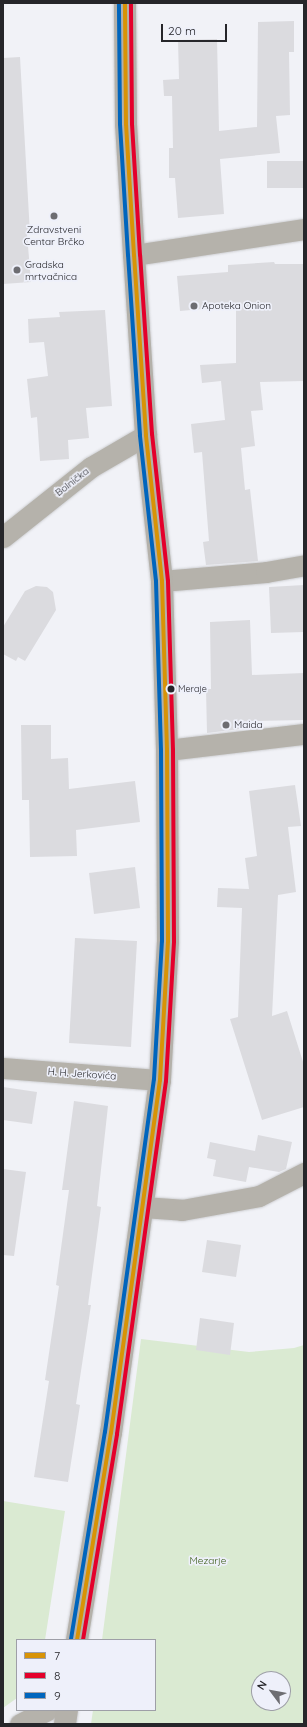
<!DOCTYPE html>
<meta charset="utf-8">
<style>
body{margin:0}
#map{position:relative;width:307px;height:1727px;overflow:hidden;background:#f1f2f7;font-family:Quicksand,sans-serif}
div>[style]{position:absolute}
.green>*{inset:0;background:#daead2}
.building>*{inset:0;background:#dbdbdf}
.roads{filter:drop-shadow(0 0 1px #cdced1) drop-shadow(0 0 1px #cdced1)}
.minor>*{height:21px;margin:-10.5px;padding:0 10.5px;transform-origin:10.5px;border-radius:10.5px;background:#b5b2ab}
.secondary>*{height:22px;margin:-11px;padding:0 11px;transform-origin:11px;border-radius:11px;background:#b4b1aa}
.bus-1>*{height:4px;margin:-2px;padding:0 2px;transform-origin:2px;border-radius:2px;background:#d89306}
.bus-2>*{height:4px;margin:-2px;padding:0 2px;transform-origin:2px;border-radius:2px;background:#e4002b}
.bus-3>*{height:4px;margin:-2px;padding:0 2px;transform-origin:2px;border-radius:2px;background:#0065bd}
.dots>*{width:11px;height:11px;translate:-50% -50%;box-sizing:border-box;border:2px solid #eef0fa;border-radius:50%}
span{translate:-50% -50%;white-space:nowrap;text-align:center;line-height:1.15;-webkit-text-stroke:3.5px #eef0fa;paint-order:stroke}
.bus-label{font-size:9px;color:#26262a}
.left{translate:0 -50%;text-align:left}
.poi-label{font-size:10px;color:#26262a}
.street-label{font-size:10px;color:#26262a}
.park-label{font-size:10px;color:#375913}
.frame{position:absolute;inset:0;border:4px solid #26262a;pointer-events:none}
.legend{position:absolute;left:16px;top:1639px;width:140px;height:72px;box-sizing:border-box;background:#eef0fa;border:1px solid #9e9fa7;margin:0;padding:5px 7px;list-style:none;font-size:12px;color:#26262a}
.legend li{display:flex;align-items:center;gap:8px;height:20px}
.legend b{width:20px;border:1px solid #9e9fa7}
.north{position:absolute;left:251px;top:1671px;width:40px;height:40px;box-sizing:border-box;background:#eef0fa;border:1px solid #9e9fa7;border-radius:50%;rotate:302deg;font-size:11px;font-weight:700;line-height:16px;text-align:center;color:#26262a}
.north::after{content:'';display:block;margin:auto;width:14px;height:18px;background:#6d6d72;clip-path:polygon(50% 0,100% 100%,50% 72%,0 100%)}
.scale{position:absolute;left:161px;top:24px;width:66px;height:18px;box-sizing:border-box;border:2px solid #26262a;border-top:0;padding-left:5px;font-size:12px;line-height:14px;white-space:nowrap;color:#26262a;-webkit-text-stroke:3px #eef0fa;paint-order:stroke}
</style>
<div id="map">
<div class="green">
<i style="clip-path:polygon(evenodd,141px 1339px,249px 1352px,294px 1348px,304px 1345px,304px 1724px,91px 1724px,93px 1710px,155px 1710px,155px 1640px,102px 1640px,141px 1339px,259px 1679px,283px 1679px,283px 1703px,259px 1703px,259px 1679px)"></i>
<i style="clip-path:polygon(3px 1501px,65px 1511px,45px 1640px,17px 1640px,17px 1698px,3px 1708px)"></i>
</div>
<div class="building">
<i style="clip-path:polygon(294px 21px,294px 52px,289px 52px,290px 115px,276px 116px,280px 153px,220px 159px,224px 214px,178px 218px,175px 178px,169px 178px,169px 148px,173px 148px,172px 96px,164px 96px,163px 80px,179px 79px,178px 40px,217px 39px,219px 131px,257px 127px,258px 22px)"></i>
<i style="clip-path:polygon(20px 57px,30px 234px,27px 234px,31px 282px,3px 284px,3px 58px)"></i>
<i style="clip-path:polygon(267px 161px,304px 161px,304px 188px,267px 188px)"></i>
<i style="clip-path:polygon(274px 262px,275px 264px,304px 264px,304px 381px,260px 382px,263px 410px,251px 411px,255px 446px,241px 448px,245px 490px,250px 489px,258px 561px,206px 565px,203px 542px,209px 541px,202px 452px,194px 453px,191px 424px,225px 420px,221px 381px,202px 383px,200px 365px,236px 363px,236px 306px,180px 311px,177px 276px,228px 272px,228px 265px)"></i>
<i style="clip-path:polygon(105px 310px,112px 406px,86px 408px,89px 438px,68px 440px,69px 459px,40px 461px,37px 417px,31px 418px,27px 379px,48px 376px,44px 342px,29px 343px,28px 319px,60px 317px,59px 312px)"></i>
<i style="clip-path:polygon(304px 585px,304px 632px,271px 633px,269px 587px)"></i>
<i style="clip-path:polygon(36px 586px,47px 587px,53px 592px,56px 610px,25px 661px,18px 657px,16px 661px,3px 654px,3px 627px,25px 591px)"></i>
<i style="clip-path:polygon(250px 620px,252px 675px,304px 673px,304px 720px,248px 721px,248px 728px,207px 733px,206px 689px,211px 689px,210px 622px)"></i>
<i style="clip-path:polygon(21px 725px,51px 725px,51px 759px,68px 758px,69px 789px,135px 781px,140px 822px,76px 830px,77px 856px,30px 857px,29px 800px,22px 800px)"></i>
<i style="clip-path:polygon(295px 785px,301px 826px,288px 827px,296px 892px,278px 895px,272px 1016px,287px 1011px,304px 1065px,304px 1107px,262px 1120px,230px 1019px,238px 1017px,242px 908px,217px 907px,218px 888px,249px 889px,245px 858px,257px 856px,249px 791px)"></i>
<i style="clip-path:polygon(135px 867px,140px 908px,94px 914px,89px 873px)"></i>
<i style="clip-path:polygon(75px 938px,137px 941px,131px 1047px,69px 1043px)"></i>
<i style="clip-path:polygon(3px 1087px,37px 1092px,32px 1124px,3px 1120px)"></i>
<i style="clip-path:polygon(74px 1101px,108px 1106px,97px 1206px,101px 1207px,88px 1305px,91px 1305px,76px 1404px,80px 1405px,68px 1482px,34px 1477px,49px 1381px,45px 1380px,59px 1286px,56px 1285px,69px 1190px,62px 1190px)"></i>
<i style="clip-path:polygon(258px 1135px,292px 1142px,286px 1169px,279px 1172px,249px 1167px,246px 1182px,213px 1176px,216px 1160px,207px 1158px,210px 1142px,255px 1151px)"></i>
<i style="clip-path:polygon(3px 1169px,26px 1172px,14px 1256px,3px 1255px)"></i>
<i style="clip-path:polygon(207px 1240px,241px 1245px,236px 1277px,202px 1272px)"></i>
<i style="clip-path:polygon(200px 1318px,234px 1323px,230px 1355px,196px 1350px)"></i>
</div>
<div class="roads">
<div class="minor">
<i style="left:134px;top:255px;width:172px;rotate:-8.7deg"></i>
<i style="left:3px;top:537px;width:112px;rotate:-38.5deg"></i>
<i style="left:91px;top:467px;width:64px;rotate:-30.2deg"></i>
<i style="left:162px;top:581px;width:104px;rotate:-4.9deg"></i>
<i style="left:266px;top:572px;width:39px;rotate:-10deg"></i>
<i style="left:167px;top:750px;width:138px;rotate:-6.7deg"></i>
<i style="left:3px;top:1068px;width:157px;rotate:4.4deg"></i>
<i style="left:143px;top:1207px;width:39px;rotate:4deg"></i>
<i style="left:182px;top:1210px;width:78px;rotate:-10.3deg"></i>
<i style="left:259px;top:1196px;width:51px;rotate:-27.1deg"></i>
<i style="left:20px;top:1724px;width:31px;rotate:-27deg"></i>
</div>
<div class="secondary">
<i style="left:77px;top:1640px;width:210px;rotate:-80.7deg"></i>
<i style="left:111px;top:1433px;width:356px;rotate:-82.1deg"></i>
<i style="left:160px;top:1080px;width:139px;rotate:-86.7deg"></i>
<i style="left:168px;top:941px;width:191px;rotate:-90.3deg"></i>
<i style="left:167px;top:750px;width:169px;rotate:-91.7deg"></i>
<i style="left:162px;top:581px;width:147px;rotate:-96.3deg"></i>
<i style="left:146px;top:435px;width:180px;rotate:-93.8deg"></i>
<i style="left:134px;top:255px;width:131px;rotate:-93.5deg"></i>
<i style="left:126px;top:124px;width:121px;rotate:-90.5deg"></i>
<i style="left:65px;top:1724px;width:14px;rotate:-82deg"></i>
</div>
</div>
<div class="bus-1">
<i style="left:77px;top:1640px;width:210px;rotate:-80.7deg"></i>
<i style="left:111px;top:1433px;width:356px;rotate:-82.1deg"></i>
<i style="left:160px;top:1080px;width:139px;rotate:-86.7deg"></i>
<i style="left:168px;top:941px;width:191px;rotate:-90.3deg"></i>
<i style="left:167px;top:750px;width:169px;rotate:-91.7deg"></i>
<i style="left:162px;top:581px;width:147px;rotate:-96.3deg"></i>
<i style="left:146px;top:435px;width:180px;rotate:-93.8deg"></i>
<i style="left:134px;top:255px;width:131px;rotate:-93.5deg"></i>
<i style="left:126px;top:124px;width:121px;rotate:-90.5deg"></i>
</div>
<div class="bus-2">
<i style="left:83px;top:1640px;width:209px;rotate:-80.6deg"></i>
<i style="left:117px;top:1434px;width:356px;rotate:-82.1deg"></i>
<i style="left:166px;top:1081px;width:140px;rotate:-86.7deg"></i>
<i style="left:174px;top:941px;width:191px;rotate:-90.3deg"></i>
<i style="left:173px;top:750px;width:169px;rotate:-91.7deg"></i>
<i style="left:168px;top:581px;width:148px;rotate:-96.2deg"></i>
<i style="left:152px;top:434px;width:179px;rotate:-93.8deg"></i>
<i style="left:140px;top:255px;width:131px;rotate:-93.5deg"></i>
<i style="left:132px;top:124px;width:121px;rotate:-90.5deg"></i>
</div>
<div class="bus-3">
<i style="left:71px;top:1639px;width:210px;rotate:-80.7deg"></i>
<i style="left:105px;top:1432px;width:356px;rotate:-82.1deg"></i>
<i style="left:154px;top:1079px;width:138px;rotate:-86.7deg"></i>
<i style="left:162px;top:941px;width:191px;rotate:-90.3deg"></i>
<i style="left:161px;top:750px;width:169px;rotate:-91.7deg"></i>
<i style="left:156px;top:581px;width:147px;rotate:-96.3deg"></i>
<i style="left:140px;top:435px;width:180px;rotate:-93.8deg"></i>
<i style="left:128px;top:255px;width:131px;rotate:-93.5deg"></i>
<i style="left:120px;top:124px;width:121px;rotate:-90.5deg"></i>
</div>
<div class="dots">
<i style="left:54px;top:216px;background:#6d6d72"></i>
<i style="left:17px;top:270px;background:#6d6d72"></i>
<i style="left:194px;top:306px;background:#6d6d72"></i>
<i style="left:171px;top:689px;background:#26262a"></i>
<i style="left:226px;top:725px;background:#6d6d72"></i>
</div>
<div class="bus-label">
<span class="left" style="left:178px;top:689px">Meraje</span>
</div>
<div class="poi-label">
<span style="left:54px;top:235px">Zdravstveni<br>Centar Brčko</span>
<span class="left" style="left:25px;top:270px">Gradska<br>mrtvačnica</span>
<span class="left" style="left:202px;top:306px">Apoteka Onion</span>
<span class="left" style="left:234px;top:725px">Maida</span>
</div>
<div class="street-label">
<span style="left:72px;top:482px;rotate:-38deg">Bolnička</span>
<span style="left:82px;top:1074px;rotate:4deg">H. H. Jerkovića</span>
</div>
<div class="park-label">
<span style="left:208px;top:1561px">Mezarje</span>
</div>
<div class="frame"></div>
<ul class="legend">
<li><b style="height:5px;background:#d89306"></b>7</li>
<li><b style="height:5px;background:#e4002b"></b>8</li>
<li><b style="height:5px;background:#0065bd"></b>9</li>
</ul>
<div class="north">N</div>
<div class="scale">20 m</div>
</div>
